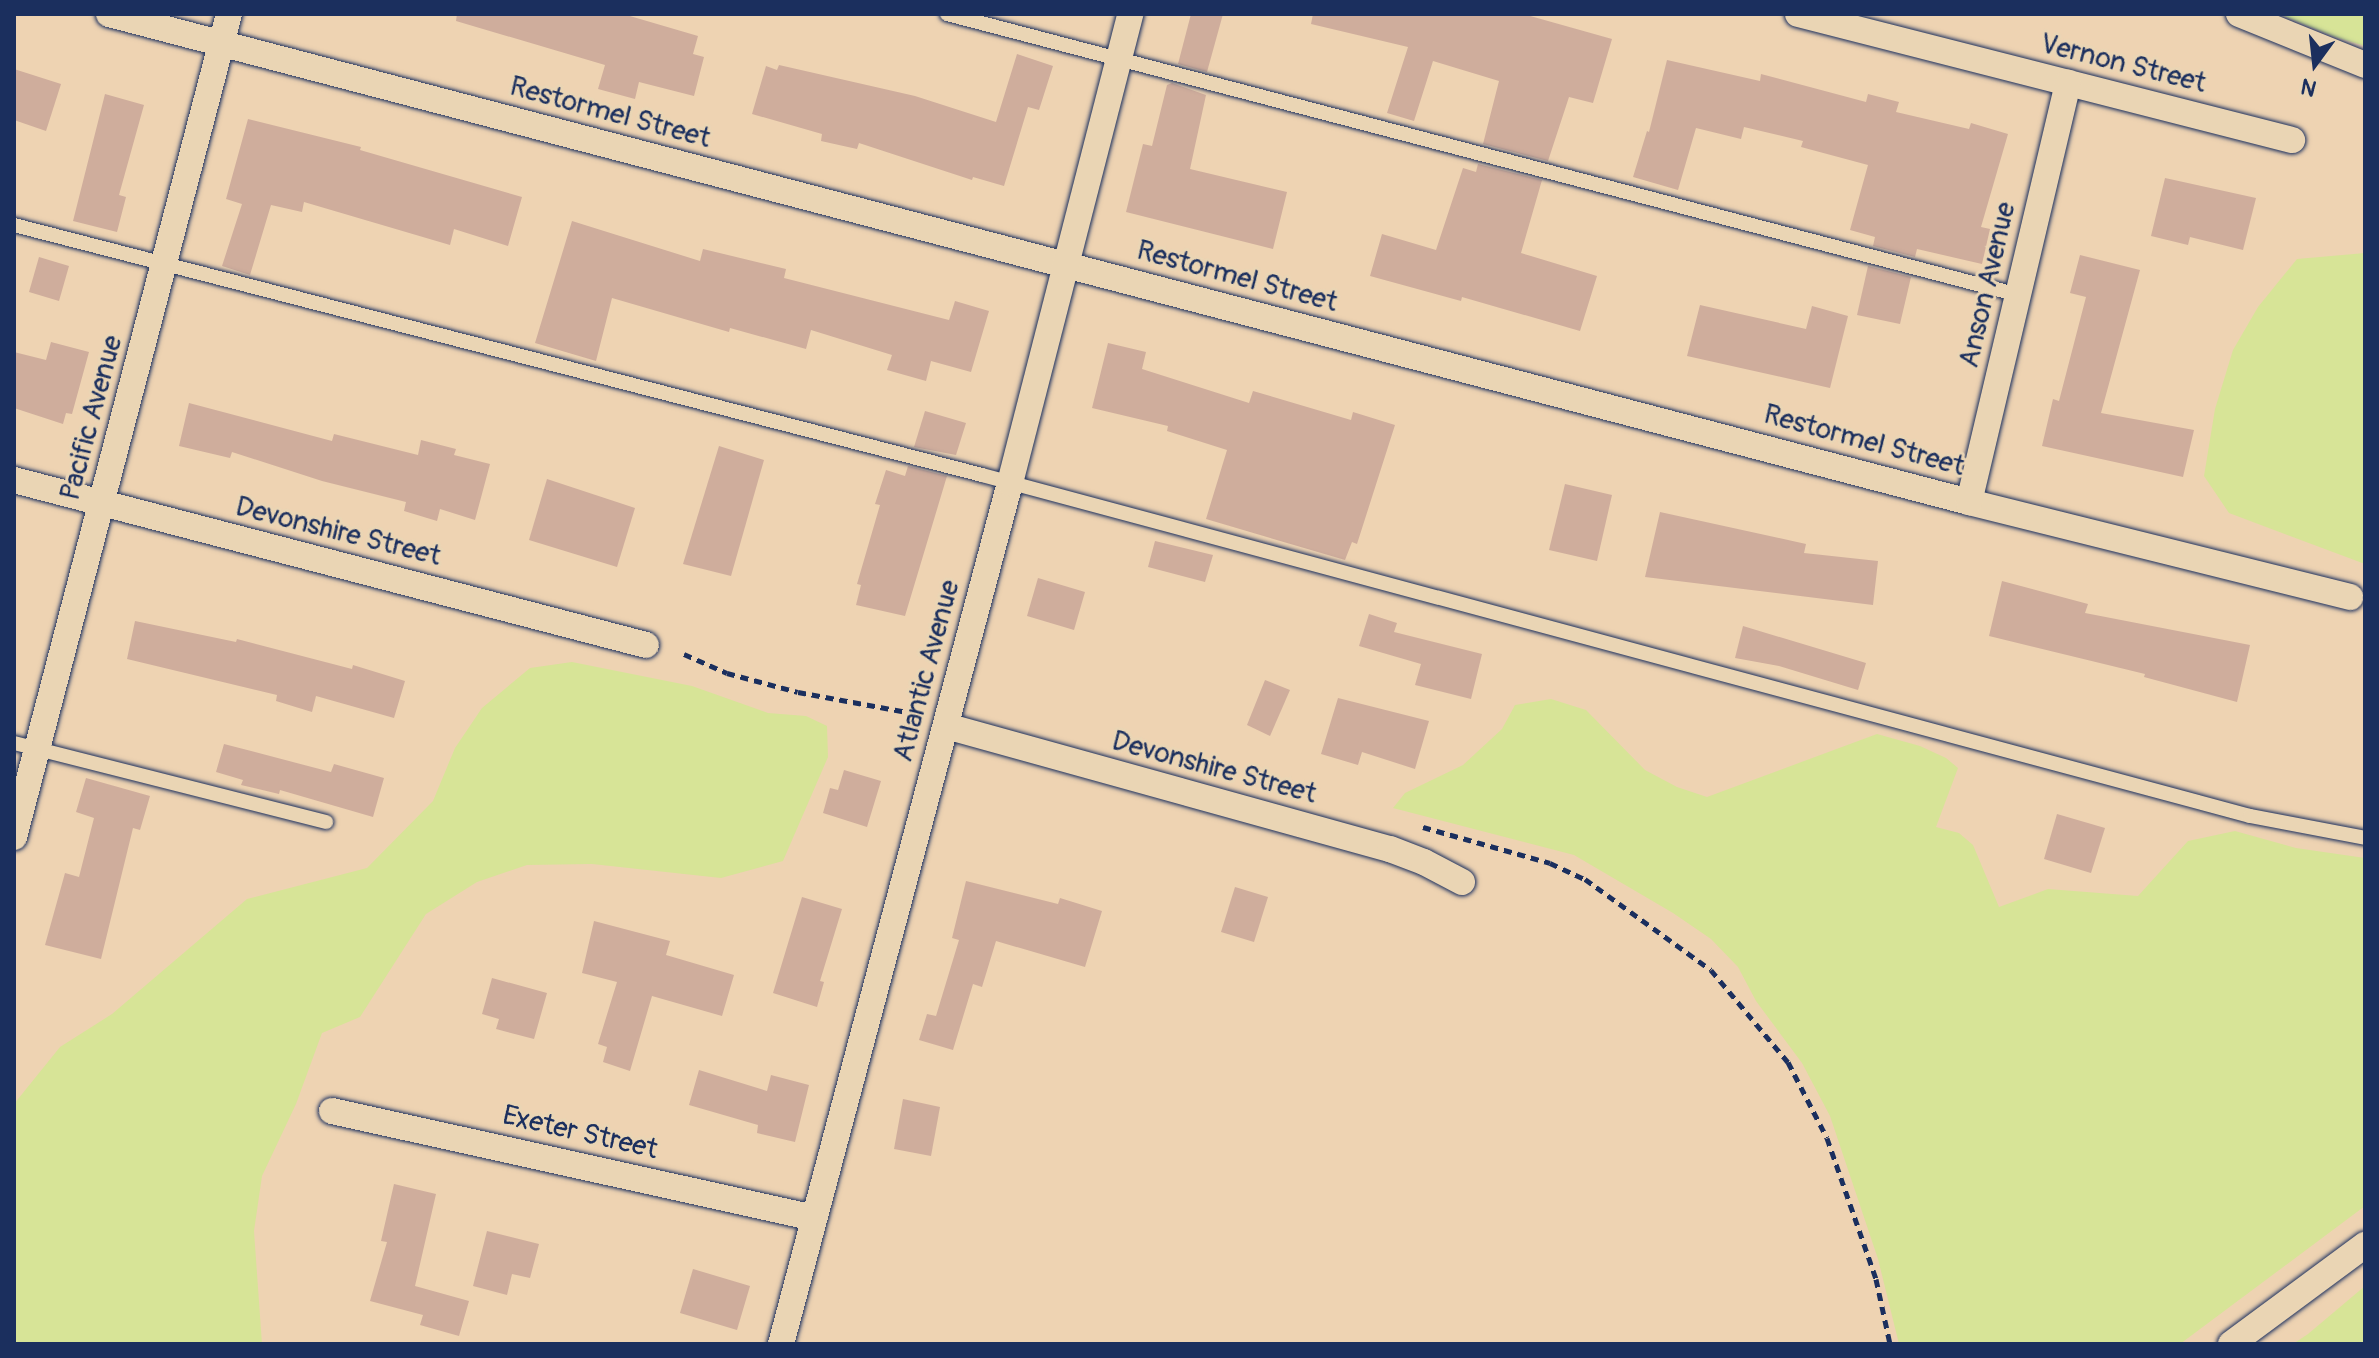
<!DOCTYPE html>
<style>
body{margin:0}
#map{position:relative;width:2379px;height:1358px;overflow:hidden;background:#eed3b2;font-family:Pangolin,sans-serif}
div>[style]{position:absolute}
.green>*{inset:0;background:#d7e497}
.building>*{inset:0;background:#cfad9c}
.path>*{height:5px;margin-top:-2.5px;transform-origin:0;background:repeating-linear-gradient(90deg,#1b2f5e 0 8px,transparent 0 14px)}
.roads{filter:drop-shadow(0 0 2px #1b2f5e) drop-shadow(0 0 2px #1b2f5e)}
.lane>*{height:14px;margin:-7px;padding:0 7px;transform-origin:7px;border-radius:7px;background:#ead5b4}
.street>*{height:26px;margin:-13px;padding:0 13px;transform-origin:13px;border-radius:13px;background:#ead5b4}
span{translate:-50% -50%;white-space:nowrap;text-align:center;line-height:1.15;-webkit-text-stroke:6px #ead5b4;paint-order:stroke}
.street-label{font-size:28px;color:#1b2f5e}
.frame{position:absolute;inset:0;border:16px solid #1b2f5e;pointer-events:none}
.north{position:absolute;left:2275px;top:24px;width:80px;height:80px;-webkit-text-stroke:6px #ead5b4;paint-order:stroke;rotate:195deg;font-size:22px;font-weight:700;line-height:32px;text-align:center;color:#1b2f5e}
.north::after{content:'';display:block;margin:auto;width:28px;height:36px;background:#1b2f5e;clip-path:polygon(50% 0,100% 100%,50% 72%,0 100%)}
</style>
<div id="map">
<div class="green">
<i style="clip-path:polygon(2279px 14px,2365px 14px,2365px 46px,2335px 37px)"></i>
<i style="clip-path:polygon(2365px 253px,2365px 564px,2229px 513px,2204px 476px,2215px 409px,2233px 350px,2258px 307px,2297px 259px)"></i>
<i style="clip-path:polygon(572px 662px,692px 686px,768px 713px,806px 716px,827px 726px,828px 757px,783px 861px,721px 878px,592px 864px,527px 865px,477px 882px,426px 914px,360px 1017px,322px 1033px,296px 1104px,262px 1176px,254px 1231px,262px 1344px,14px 1344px,14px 1104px,60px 1047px,112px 1014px,247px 899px,367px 868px,433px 801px,455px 748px,482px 708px,530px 668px)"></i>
<i style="clip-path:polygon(1551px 699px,1586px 710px,1645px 770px,1677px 787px,1707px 797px,1877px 734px,1920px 746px,1946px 758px,1958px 768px,1936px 827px,1959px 833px,1973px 845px,1999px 907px,2048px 889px,2138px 896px,2188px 841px,2235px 831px,2296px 848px,2365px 858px,2365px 1206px,2180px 1344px,1899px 1344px,1878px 1259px,1830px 1116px,1802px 1063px,1756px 1001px,1738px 967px,1711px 939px,1673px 913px,1574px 855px,1393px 808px,1405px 793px,1463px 765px,1502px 729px,1515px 705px)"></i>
<i style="clip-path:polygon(2365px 1286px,2365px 1344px,2293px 1344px,2308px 1334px)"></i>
</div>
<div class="building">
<i style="clip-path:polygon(457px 14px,623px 14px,698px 36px,693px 54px,704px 57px,694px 96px,639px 82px,635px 99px,598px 89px,605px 65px,456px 21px)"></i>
<i style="clip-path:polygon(1191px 14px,1223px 14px,1207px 72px,1178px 64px)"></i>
<i style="clip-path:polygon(1313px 14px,1523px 14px,1612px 39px,1593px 103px,1569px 97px,1548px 161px,1483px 144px,1499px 81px,1433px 61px,1414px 121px,1387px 113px,1408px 47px,1311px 24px)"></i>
<i style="clip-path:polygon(1017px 54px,1053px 66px,1039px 110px,1028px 107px,1004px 186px,973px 177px,972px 180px,859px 143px,857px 149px,821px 141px,822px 134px,752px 114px,766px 66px,777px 70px,779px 65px,915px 96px,996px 122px)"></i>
<i style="clip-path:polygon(1667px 60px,1760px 81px,1761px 74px,1866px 102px,1868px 94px,1899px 102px,1896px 112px,1969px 129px,1971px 123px,2008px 134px,1981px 227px,1990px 229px,1982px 264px,1917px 249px,1915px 257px,1873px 246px,1875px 237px,1850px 230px,1868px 165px,1801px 147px,1803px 141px,1744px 127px,1741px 139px,1696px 128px,1678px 190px,1633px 177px,1647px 131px,1649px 132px)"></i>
<i style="clip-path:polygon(14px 69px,61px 84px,46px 131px,14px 120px)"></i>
<i style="clip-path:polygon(1172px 83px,1206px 95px,1190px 169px,1287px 192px,1273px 249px,1126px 212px,1143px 144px,1152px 146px,1167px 85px)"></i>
<i style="clip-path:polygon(105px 94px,144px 105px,119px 195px,126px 197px,117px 232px,73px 221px)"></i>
<i style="clip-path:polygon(248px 119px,361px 147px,360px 150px,522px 197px,508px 246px,454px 229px,450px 245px,304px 202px,302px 212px,271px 205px,250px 275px,222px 266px,242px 204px,226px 199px)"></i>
<i style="clip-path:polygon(1478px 164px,1542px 180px,1521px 253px,1597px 276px,1580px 331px,1462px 297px,1461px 301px,1370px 276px,1382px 234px,1436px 250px,1463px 168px,1476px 172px)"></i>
<i style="clip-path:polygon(2165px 178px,2256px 198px,2243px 250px,2190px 237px,2188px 245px,2151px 236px)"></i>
<i style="clip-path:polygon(572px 221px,700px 261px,703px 249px,786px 269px,784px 278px,949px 320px,955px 301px,989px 311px,971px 372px,931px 361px,926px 381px,887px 370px,892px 355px,811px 330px,806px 349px,730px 328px,729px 332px,612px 298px,596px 361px,535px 343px)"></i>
<i style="clip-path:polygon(2080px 255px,2140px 270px,2101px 413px,2194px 430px,2183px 477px,2042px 446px,2053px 399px,2059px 401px,2086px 297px,2070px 293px)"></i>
<i style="clip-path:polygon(39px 257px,69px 266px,59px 301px,29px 292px)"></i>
<i style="clip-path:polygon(1868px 266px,1911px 277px,1900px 324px,1857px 315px)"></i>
<i style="clip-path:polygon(1700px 305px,1806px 329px,1812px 306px,1848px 316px,1830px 388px,1687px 356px)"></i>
<i style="clip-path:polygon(51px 342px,89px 352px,72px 414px,66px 413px,63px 424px,14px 408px,14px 352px,46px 360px)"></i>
<i style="clip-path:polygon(1108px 343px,1146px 352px,1142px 369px,1249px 403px,1253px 391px,1351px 420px,1353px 412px,1395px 425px,1357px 544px,1352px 542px,1345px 560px,1206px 519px,1227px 450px,1167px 431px,1168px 426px,1092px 408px)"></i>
<i style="clip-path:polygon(189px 403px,332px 441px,334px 434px,418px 455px,421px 440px,456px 449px,454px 455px,490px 464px,475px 520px,440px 509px,437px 521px,404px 511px,406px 502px,322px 481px,232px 452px,230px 458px,179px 446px)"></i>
<i style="clip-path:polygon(925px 411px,966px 423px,956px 455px,914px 447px)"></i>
<i style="clip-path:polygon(719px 446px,764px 460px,731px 576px,683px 564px)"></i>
<i style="clip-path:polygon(908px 466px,947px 476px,905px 616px,856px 605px,861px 585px,857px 584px,880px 505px,875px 504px,886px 470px,905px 476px)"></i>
<i style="clip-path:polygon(547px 479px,635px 508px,617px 567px,529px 540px)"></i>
<i style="clip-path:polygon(1565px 484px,1612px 495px,1597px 561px,1549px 550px)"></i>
<i style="clip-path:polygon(1660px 512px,1806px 544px,1804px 553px,1878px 561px,1873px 605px,1645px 577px)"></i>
<i style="clip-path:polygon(1155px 541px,1213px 555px,1205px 582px,1148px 567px)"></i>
<i style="clip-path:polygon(1038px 578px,1085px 592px,1074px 630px,1027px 616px)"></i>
<i style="clip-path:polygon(2002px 581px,2088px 604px,2085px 613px,2250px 645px,2237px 702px,2144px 677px,2145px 674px,1989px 636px)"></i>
<i style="clip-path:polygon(1369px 614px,1397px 623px,1394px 632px,1482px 654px,1471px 699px,1415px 685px,1421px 664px,1359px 646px)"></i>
<i style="clip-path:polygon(135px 621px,236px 642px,237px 639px,352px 669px,353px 665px,405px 681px,394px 718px,316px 696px,312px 712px,276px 701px,277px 695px,127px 659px)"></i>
<i style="clip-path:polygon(1743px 626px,1866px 663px,1858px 690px,1779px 666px,1735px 658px)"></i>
<i style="clip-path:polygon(1265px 680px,1290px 690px,1270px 736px,1247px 725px)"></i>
<i style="clip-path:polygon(1338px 698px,1429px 721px,1415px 769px,1362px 752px,1358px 765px,1321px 754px)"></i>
<i style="clip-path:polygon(224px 744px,331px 772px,334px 764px,384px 778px,373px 817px,280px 790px,279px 794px,241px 785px,243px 780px,216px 772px)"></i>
<i style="clip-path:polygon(844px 770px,881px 781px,867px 827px,823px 813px,830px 788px,838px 790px)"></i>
<i style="clip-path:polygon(86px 778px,150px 796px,140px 830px,133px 828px,101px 959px,45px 945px,65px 873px,79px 877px,94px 818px,76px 812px)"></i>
<i style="clip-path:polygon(2057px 814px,2105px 828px,2091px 873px,2044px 859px)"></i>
<i style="clip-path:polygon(966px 881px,1058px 904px,1060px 898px,1102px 911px,1085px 967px,996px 941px,982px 987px,973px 984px,953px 1050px,919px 1040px,927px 1014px,936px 1016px,959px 940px,952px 938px)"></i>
<i style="clip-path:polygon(1235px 887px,1268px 897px,1254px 942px,1221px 932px)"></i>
<i style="clip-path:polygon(802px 897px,842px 909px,820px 981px,824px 982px,817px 1007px,773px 993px)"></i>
<i style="clip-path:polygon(594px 921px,670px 941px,666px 955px,734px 975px,722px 1016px,652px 996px,630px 1071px,603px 1062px,607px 1047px,598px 1044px,617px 982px,582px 973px)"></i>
<i style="clip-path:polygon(492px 978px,547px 993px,534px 1039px,496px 1029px,499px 1019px,482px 1014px)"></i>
<i style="clip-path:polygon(699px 1070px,767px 1091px,771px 1075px,809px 1085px,795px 1142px,757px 1133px,758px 1125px,689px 1105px)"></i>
<i style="clip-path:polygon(903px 1099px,940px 1107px,931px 1156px,894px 1149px)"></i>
<i style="clip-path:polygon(394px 1184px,436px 1194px,415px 1286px,469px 1301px,459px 1336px,420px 1325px,423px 1315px,370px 1301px,387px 1242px,381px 1241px)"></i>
<i style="clip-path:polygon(487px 1231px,539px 1244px,530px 1278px,512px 1274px,507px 1295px,473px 1286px)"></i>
<i style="clip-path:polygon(693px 1269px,750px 1286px,737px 1330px,680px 1313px)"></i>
</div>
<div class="path">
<i style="left:684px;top:654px;width:47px;rotate:23.8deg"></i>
<i style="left:727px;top:673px;width:73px;rotate:15deg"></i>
<i style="left:798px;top:692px;width:122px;rotate:10.4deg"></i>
<i style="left:1423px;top:827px;width:132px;rotate:15.8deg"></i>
<i style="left:1550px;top:863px;width:38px;rotate:25deg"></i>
<i style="left:1585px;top:879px;width:155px;rotate:35.8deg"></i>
<i style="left:1711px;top:970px;width:120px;rotate:50.1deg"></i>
<i style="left:1788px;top:1062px;width:85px;rotate:62.8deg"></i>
<i style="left:1827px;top:1138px;width:149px;rotate:70.8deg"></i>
<i style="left:1876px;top:1279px;width:66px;rotate:77.8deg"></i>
</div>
<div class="roads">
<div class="lane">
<i style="left:947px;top:14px;width:1108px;rotate:14.69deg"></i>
<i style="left:14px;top:225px;width:1000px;rotate:14.48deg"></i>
<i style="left:982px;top:475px;width:1313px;rotate:15.05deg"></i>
<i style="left:2250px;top:816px;width:117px;rotate:10.8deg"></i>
<i style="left:14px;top:743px;width:322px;rotate:14.2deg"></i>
</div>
<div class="street">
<i style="left:109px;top:14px;width:1923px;rotate:14.7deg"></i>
<i style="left:1969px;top:502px;width:393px;rotate:14deg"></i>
<i style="left:1798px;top:14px;width:510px;rotate:14.31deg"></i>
<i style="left:2239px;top:14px;width:136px;rotate:22deg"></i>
<i style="left:14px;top:480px;width:653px;rotate:14.63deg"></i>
<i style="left:1969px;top:502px;width:431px;rotate:-76.7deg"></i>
<i style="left:946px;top:726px;width:461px;rotate:15.5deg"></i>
<i style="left:1390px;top:849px;width:36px;rotate:21deg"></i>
<i style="left:1424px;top:862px;width:43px;rotate:27.8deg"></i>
<i style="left:14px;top:837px;width:851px;rotate:-75.36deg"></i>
<i style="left:332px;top:1111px;width:493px;rotate:12.5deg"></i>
<i style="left:781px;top:1344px;width:891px;rotate:-75.11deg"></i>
<i style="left:1010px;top:483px;width:484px;rotate:-75.6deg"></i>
<i style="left:2231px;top:1344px;width:167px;rotate:-36.5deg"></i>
</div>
</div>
<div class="street-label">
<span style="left:2123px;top:64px;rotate:14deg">Vernon Street</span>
<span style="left:610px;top:113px;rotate:15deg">Restormel Street</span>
<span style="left:1237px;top:277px;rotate:15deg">Restormel Street</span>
<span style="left:1988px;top:285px;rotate:-77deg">Anson Avenue</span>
<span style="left:92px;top:418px;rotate:-75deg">Pacific Avenue</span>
<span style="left:1864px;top:441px;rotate:15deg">Restormel Street</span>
<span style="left:338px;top:532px;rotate:14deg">Devonshire Street</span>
<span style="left:927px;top:671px;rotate:-75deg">Atlantic Avenue</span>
<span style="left:1214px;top:768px;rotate:15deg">Devonshire Street</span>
<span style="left:580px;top:1133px;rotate:13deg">Exeter Street</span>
</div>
<div class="frame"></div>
<div class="north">N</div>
</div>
